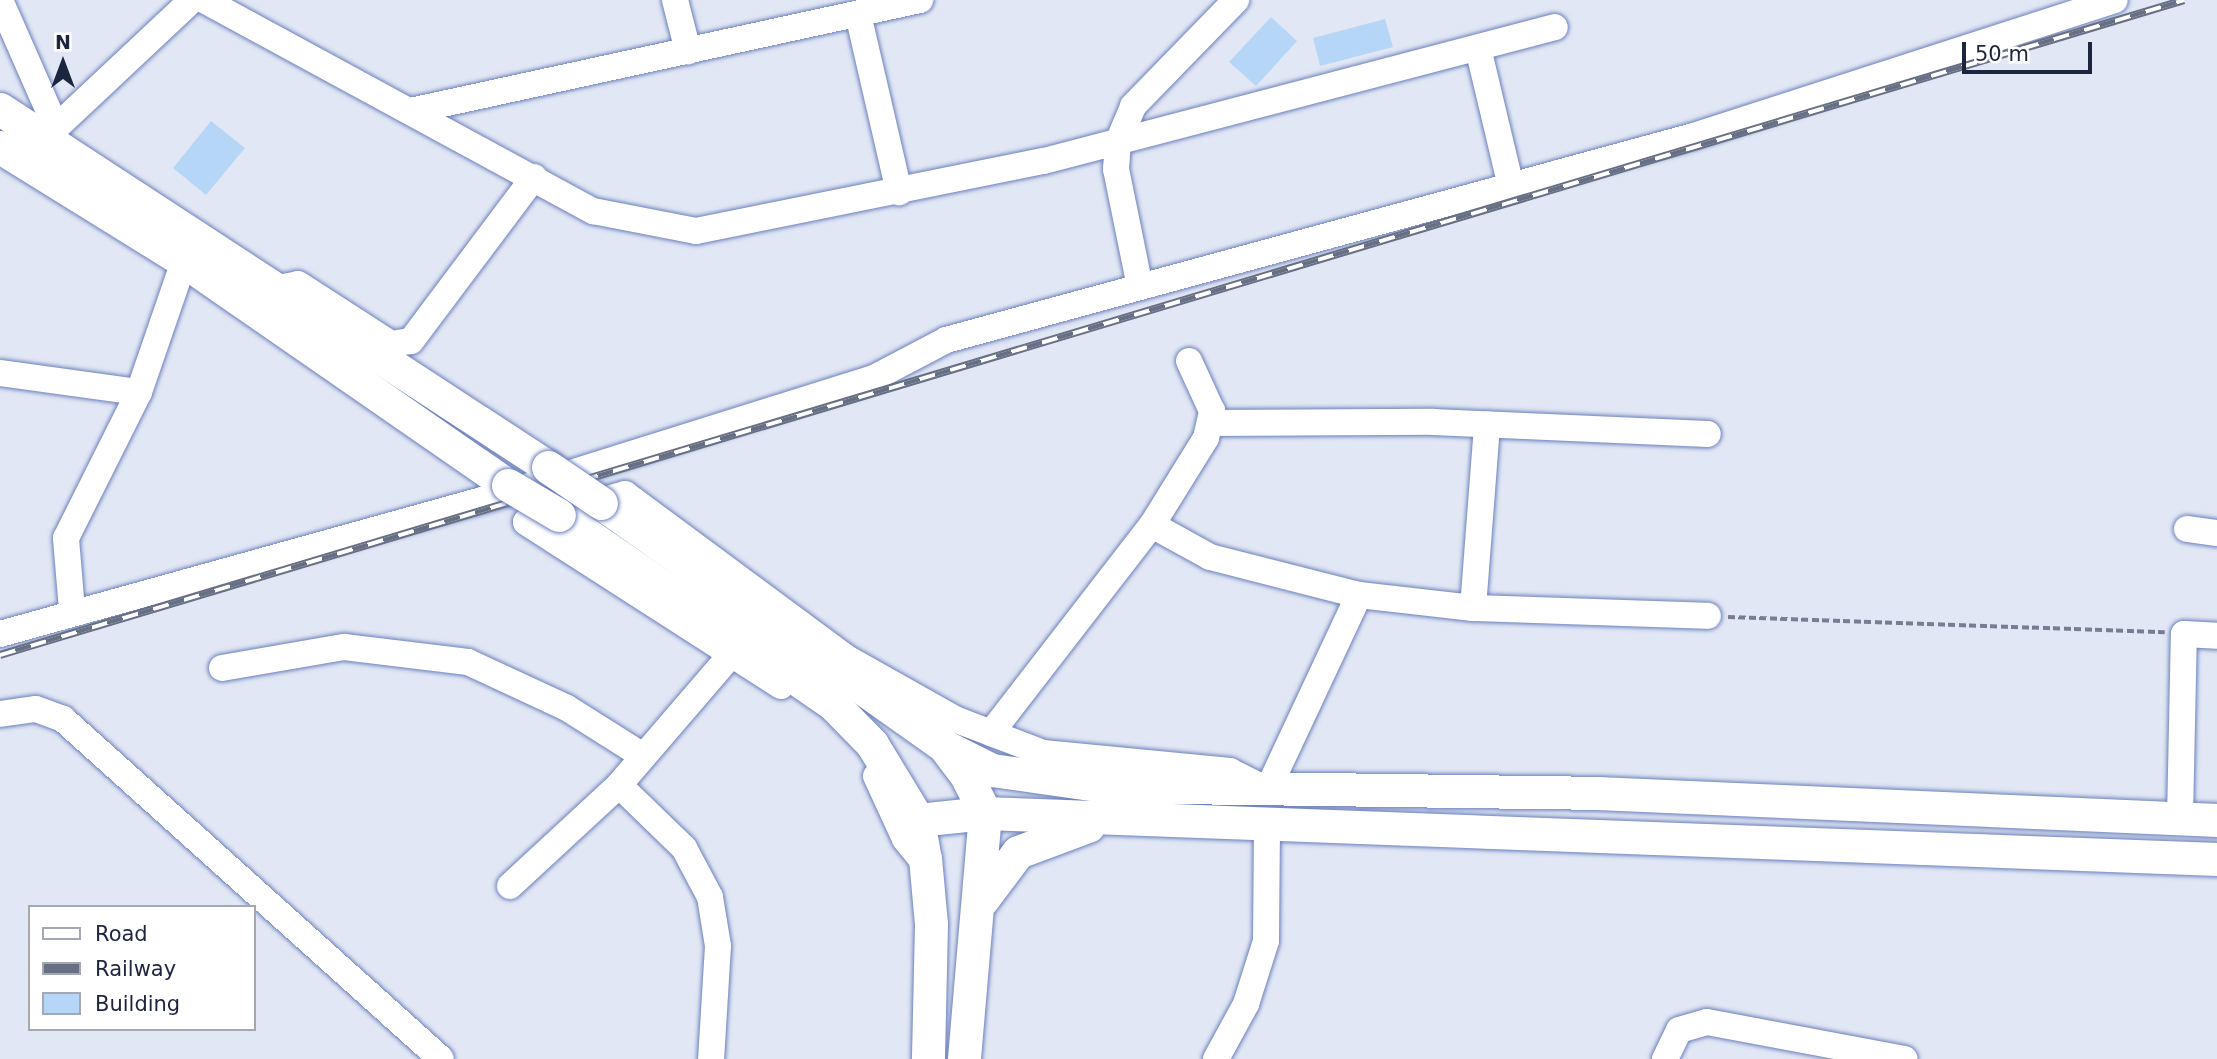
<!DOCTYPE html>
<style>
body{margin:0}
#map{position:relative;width:2217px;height:1059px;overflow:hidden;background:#e2e7f5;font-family:"DejaVu Sans",sans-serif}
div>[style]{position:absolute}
.building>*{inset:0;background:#b6d6f7}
.path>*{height:3.5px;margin-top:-1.75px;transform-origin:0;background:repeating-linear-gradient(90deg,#777e92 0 7px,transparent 0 10.5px)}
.roads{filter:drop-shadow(0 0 2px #6b80bd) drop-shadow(0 0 2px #6b80bd)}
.minor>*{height:26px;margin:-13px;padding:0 13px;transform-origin:13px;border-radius:13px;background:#fff}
.major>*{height:33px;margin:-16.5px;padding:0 16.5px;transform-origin:16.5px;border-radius:16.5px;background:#fff}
.rail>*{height:8px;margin-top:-4px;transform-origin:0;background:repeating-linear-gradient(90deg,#fff 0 16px,#676f84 0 32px);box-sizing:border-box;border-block:2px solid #676f84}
.bridges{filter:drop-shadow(0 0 2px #6b80bd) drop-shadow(0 0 2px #6b80bd)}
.major-bridge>*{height:33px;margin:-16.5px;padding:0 16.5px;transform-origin:16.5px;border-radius:16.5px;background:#fff}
span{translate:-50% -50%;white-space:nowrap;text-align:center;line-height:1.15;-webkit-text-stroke:7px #fff;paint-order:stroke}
.legend{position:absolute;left:28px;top:905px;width:228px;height:126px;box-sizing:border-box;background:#fff;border:2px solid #a4a8b2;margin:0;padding:9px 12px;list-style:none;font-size:21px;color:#1c253e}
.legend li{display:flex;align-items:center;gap:14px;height:35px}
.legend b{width:35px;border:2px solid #a4a8b2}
.north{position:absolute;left:28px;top:28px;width:70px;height:70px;-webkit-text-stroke:5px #fff;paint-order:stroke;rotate:0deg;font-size:19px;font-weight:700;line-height:28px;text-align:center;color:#1c253e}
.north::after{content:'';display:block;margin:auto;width:24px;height:32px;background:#1c253e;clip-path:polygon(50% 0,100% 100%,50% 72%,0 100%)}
.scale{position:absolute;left:1962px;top:42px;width:130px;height:32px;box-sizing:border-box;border:4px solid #1c253e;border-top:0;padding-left:9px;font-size:21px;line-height:24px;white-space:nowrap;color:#1c253e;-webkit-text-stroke:5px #fff;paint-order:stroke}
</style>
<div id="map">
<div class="building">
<i style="clip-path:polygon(1271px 17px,1297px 41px,1256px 86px,1229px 62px)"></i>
<i style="clip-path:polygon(1385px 19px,1393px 47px,1320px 66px,1313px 38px)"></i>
<i style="clip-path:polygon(211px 121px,245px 148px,206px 195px,173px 168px)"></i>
</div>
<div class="path">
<i style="left:1728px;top:617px;width:437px;rotate:2deg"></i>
</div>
<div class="roads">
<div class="minor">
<i style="left:0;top:0;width:137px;rotate:66.3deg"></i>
<i style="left:204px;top:0;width:443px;rotate:28.5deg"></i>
<i style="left:593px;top:211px;width:105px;rotate:11deg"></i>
<i style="left:696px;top:231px;width:355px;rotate:-11.4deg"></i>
<i style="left:1044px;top:161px;width:528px;rotate:-14.69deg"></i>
<i style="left:675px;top:0;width:53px;rotate:75.7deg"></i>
<i style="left:858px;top:14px;width:183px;rotate:77deg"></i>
<i style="left:1478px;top:48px;width:142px;rotate:76.6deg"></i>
<i style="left:415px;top:110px;width:517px;rotate:-12.29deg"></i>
<i style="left:45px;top:138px;width:202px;rotate:-43.2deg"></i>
<i style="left:1140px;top:287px;width:120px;rotate:-101.5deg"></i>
<i style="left:1116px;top:169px;width:27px;rotate:-86deg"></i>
<i style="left:1118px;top:142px;width:39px;rotate:-67deg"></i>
<i style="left:1133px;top:106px;width:148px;rotate:-45.8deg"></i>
<i style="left:278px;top:288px;width:20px;rotate:-11deg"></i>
<i style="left:298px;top:284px;width:111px;rotate:32.8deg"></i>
<i style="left:391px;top:344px;width:20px;rotate:-9deg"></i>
<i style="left:411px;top:341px;width:205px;rotate:-53.1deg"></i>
<i style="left:0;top:373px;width:140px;rotate:7.8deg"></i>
<i style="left:1210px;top:423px;width:223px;rotate:-0.3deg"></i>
<i style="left:1433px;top:422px;width:275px;rotate:2.5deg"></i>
<i style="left:1152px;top:525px;width:66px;rotate:28.9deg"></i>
<i style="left:1210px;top:557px;width:154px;rotate:14.3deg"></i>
<i style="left:1359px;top:595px;width:115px;rotate:6.5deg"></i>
<i style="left:1473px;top:608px;width:235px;rotate:1.9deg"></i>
<i style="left:2187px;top:529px;width:30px;rotate:8deg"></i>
<i style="left:1473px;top:608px;width:184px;rotate:-85.6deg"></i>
<i style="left:72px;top:610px;width:72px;rotate:-94.8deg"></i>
<i style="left:66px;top:538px;width:163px;rotate:-63.4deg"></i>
<i style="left:139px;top:392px;width:139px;rotate:-71deg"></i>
<i style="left:0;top:634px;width:526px;rotate:-15.54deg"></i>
<i style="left:507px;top:493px;width:385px;rotate:-17.4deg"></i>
<i style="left:874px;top:378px;width:81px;rotate:-27.8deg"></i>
<i style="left:946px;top:340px;width:775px;rotate:-15.26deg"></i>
<i style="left:1694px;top:136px;width:442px;rotate:-17.9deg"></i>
<i style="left:222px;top:668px;width:124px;rotate:-9.8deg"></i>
<i style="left:344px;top:647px;width:125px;rotate:6.9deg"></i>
<i style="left:468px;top:662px;width:109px;rotate:24.9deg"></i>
<i style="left:567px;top:708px;width:90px;rotate:32.3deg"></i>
<i style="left:781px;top:686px;width:303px;rotate:-147.3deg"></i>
<i style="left:526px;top:522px;width:103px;rotate:-15.8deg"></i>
<i style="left:625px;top:494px;width:274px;rotate:36.5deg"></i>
<i style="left:845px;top:657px;width:129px;rotate:29.4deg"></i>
<i style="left:957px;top:720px;width:92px;rotate:21deg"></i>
<i style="left:1043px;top:753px;width:188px;rotate:5.5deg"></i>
<i style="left:1230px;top:771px;width:35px;rotate:27deg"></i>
<i style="left:0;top:714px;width:36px;rotate:-8deg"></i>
<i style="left:36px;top:709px;width:29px;rotate:20deg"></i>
<i style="left:63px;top:719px;width:508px;rotate:41.97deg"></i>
<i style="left:991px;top:733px;width:263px;rotate:-52.3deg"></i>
<i style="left:1152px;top:525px;width:102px;rotate:-58.2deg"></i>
<i style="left:1206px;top:438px;width:28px;rotate:-77deg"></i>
<i style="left:1212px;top:411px;width:55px;rotate:-114.7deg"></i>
<i style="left:876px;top:776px;width:69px;rotate:65.3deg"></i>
<i style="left:905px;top:839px;width:32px;rotate:51deg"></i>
<i style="left:619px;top:785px;width:91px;rotate:44.1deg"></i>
<i style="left:684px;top:848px;width:55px;rotate:62deg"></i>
<i style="left:710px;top:897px;width:50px;rotate:80.7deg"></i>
<i style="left:718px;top:946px;width:113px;rotate:93.5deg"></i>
<i style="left:1269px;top:787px;width:212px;rotate:-64.9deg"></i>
<i style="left:2180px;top:819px;width:185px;rotate:-88.8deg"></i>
<i style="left:2184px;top:634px;width:33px;rotate:3deg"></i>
<i style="left:510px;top:886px;width:149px;rotate:-42.8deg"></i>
<i style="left:619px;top:785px;width:172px;rotate:-49.3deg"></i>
<i style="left:1216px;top:1059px;width:63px;rotate:-61.4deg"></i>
<i style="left:1246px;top:1004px;width:66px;rotate:-72.4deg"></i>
<i style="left:1266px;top:941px;width:116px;rotate:-89.5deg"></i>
<i style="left:1665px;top:1059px;width:32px;rotate:-64deg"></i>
<i style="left:1679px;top:1030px;width:29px;rotate:-16deg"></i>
<i style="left:1707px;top:1022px;width:201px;rotate:10.6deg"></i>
</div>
<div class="major">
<i style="left:0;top:109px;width:655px;rotate:33.16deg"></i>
<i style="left:0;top:147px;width:216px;rotate:31.8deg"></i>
<i style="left:184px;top:261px;width:394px;rotate:34.7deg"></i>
<i style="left:601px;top:503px;width:420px;rotate:35.3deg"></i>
<i style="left:944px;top:746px;width:39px;rotate:53deg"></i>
<i style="left:967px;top:777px;width:40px;rotate:63.4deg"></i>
<i style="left:985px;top:813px;width:247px;rotate:94.9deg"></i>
<i style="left:559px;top:515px;width:333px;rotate:34.6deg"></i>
<i style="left:833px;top:704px;width:56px;rotate:45.7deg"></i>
<i style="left:872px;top:744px;width:89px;rotate:58.8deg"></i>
<i style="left:918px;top:820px;width:39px;rotate:80deg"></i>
<i style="left:925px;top:858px;width:66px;rotate:84.8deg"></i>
<i style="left:931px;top:924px;width:135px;rotate:91.3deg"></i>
<i style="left:944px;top:746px;width:54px;rotate:26.6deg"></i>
<i style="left:992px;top:770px;width:113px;rotate:8.1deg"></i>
<i style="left:1104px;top:786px;width:493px;rotate:0.8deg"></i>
<i style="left:1597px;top:793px;width:621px;rotate:2.49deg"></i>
<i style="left:918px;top:820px;width:67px;rotate:-6deg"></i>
<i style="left:985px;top:813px;width:1233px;rotate:2.14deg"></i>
<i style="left:982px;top:900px;width:60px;rotate:-53.1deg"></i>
<i style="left:1018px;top:852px;width:75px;rotate:-20.4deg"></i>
</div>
</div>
<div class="rail">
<i style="left:0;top:655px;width:2280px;rotate:-16.69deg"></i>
</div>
<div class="bridges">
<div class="major-bridge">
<i style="left:548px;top:467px;width:64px;rotate:34.2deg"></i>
<i style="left:508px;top:485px;width:59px;rotate:30.5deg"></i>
</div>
</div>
<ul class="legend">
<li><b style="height:9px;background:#fff"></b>Road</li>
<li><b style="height:9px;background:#676f84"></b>Railway</li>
<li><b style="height:19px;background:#b6d6f7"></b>Building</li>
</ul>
<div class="north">N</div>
<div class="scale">50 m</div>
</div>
